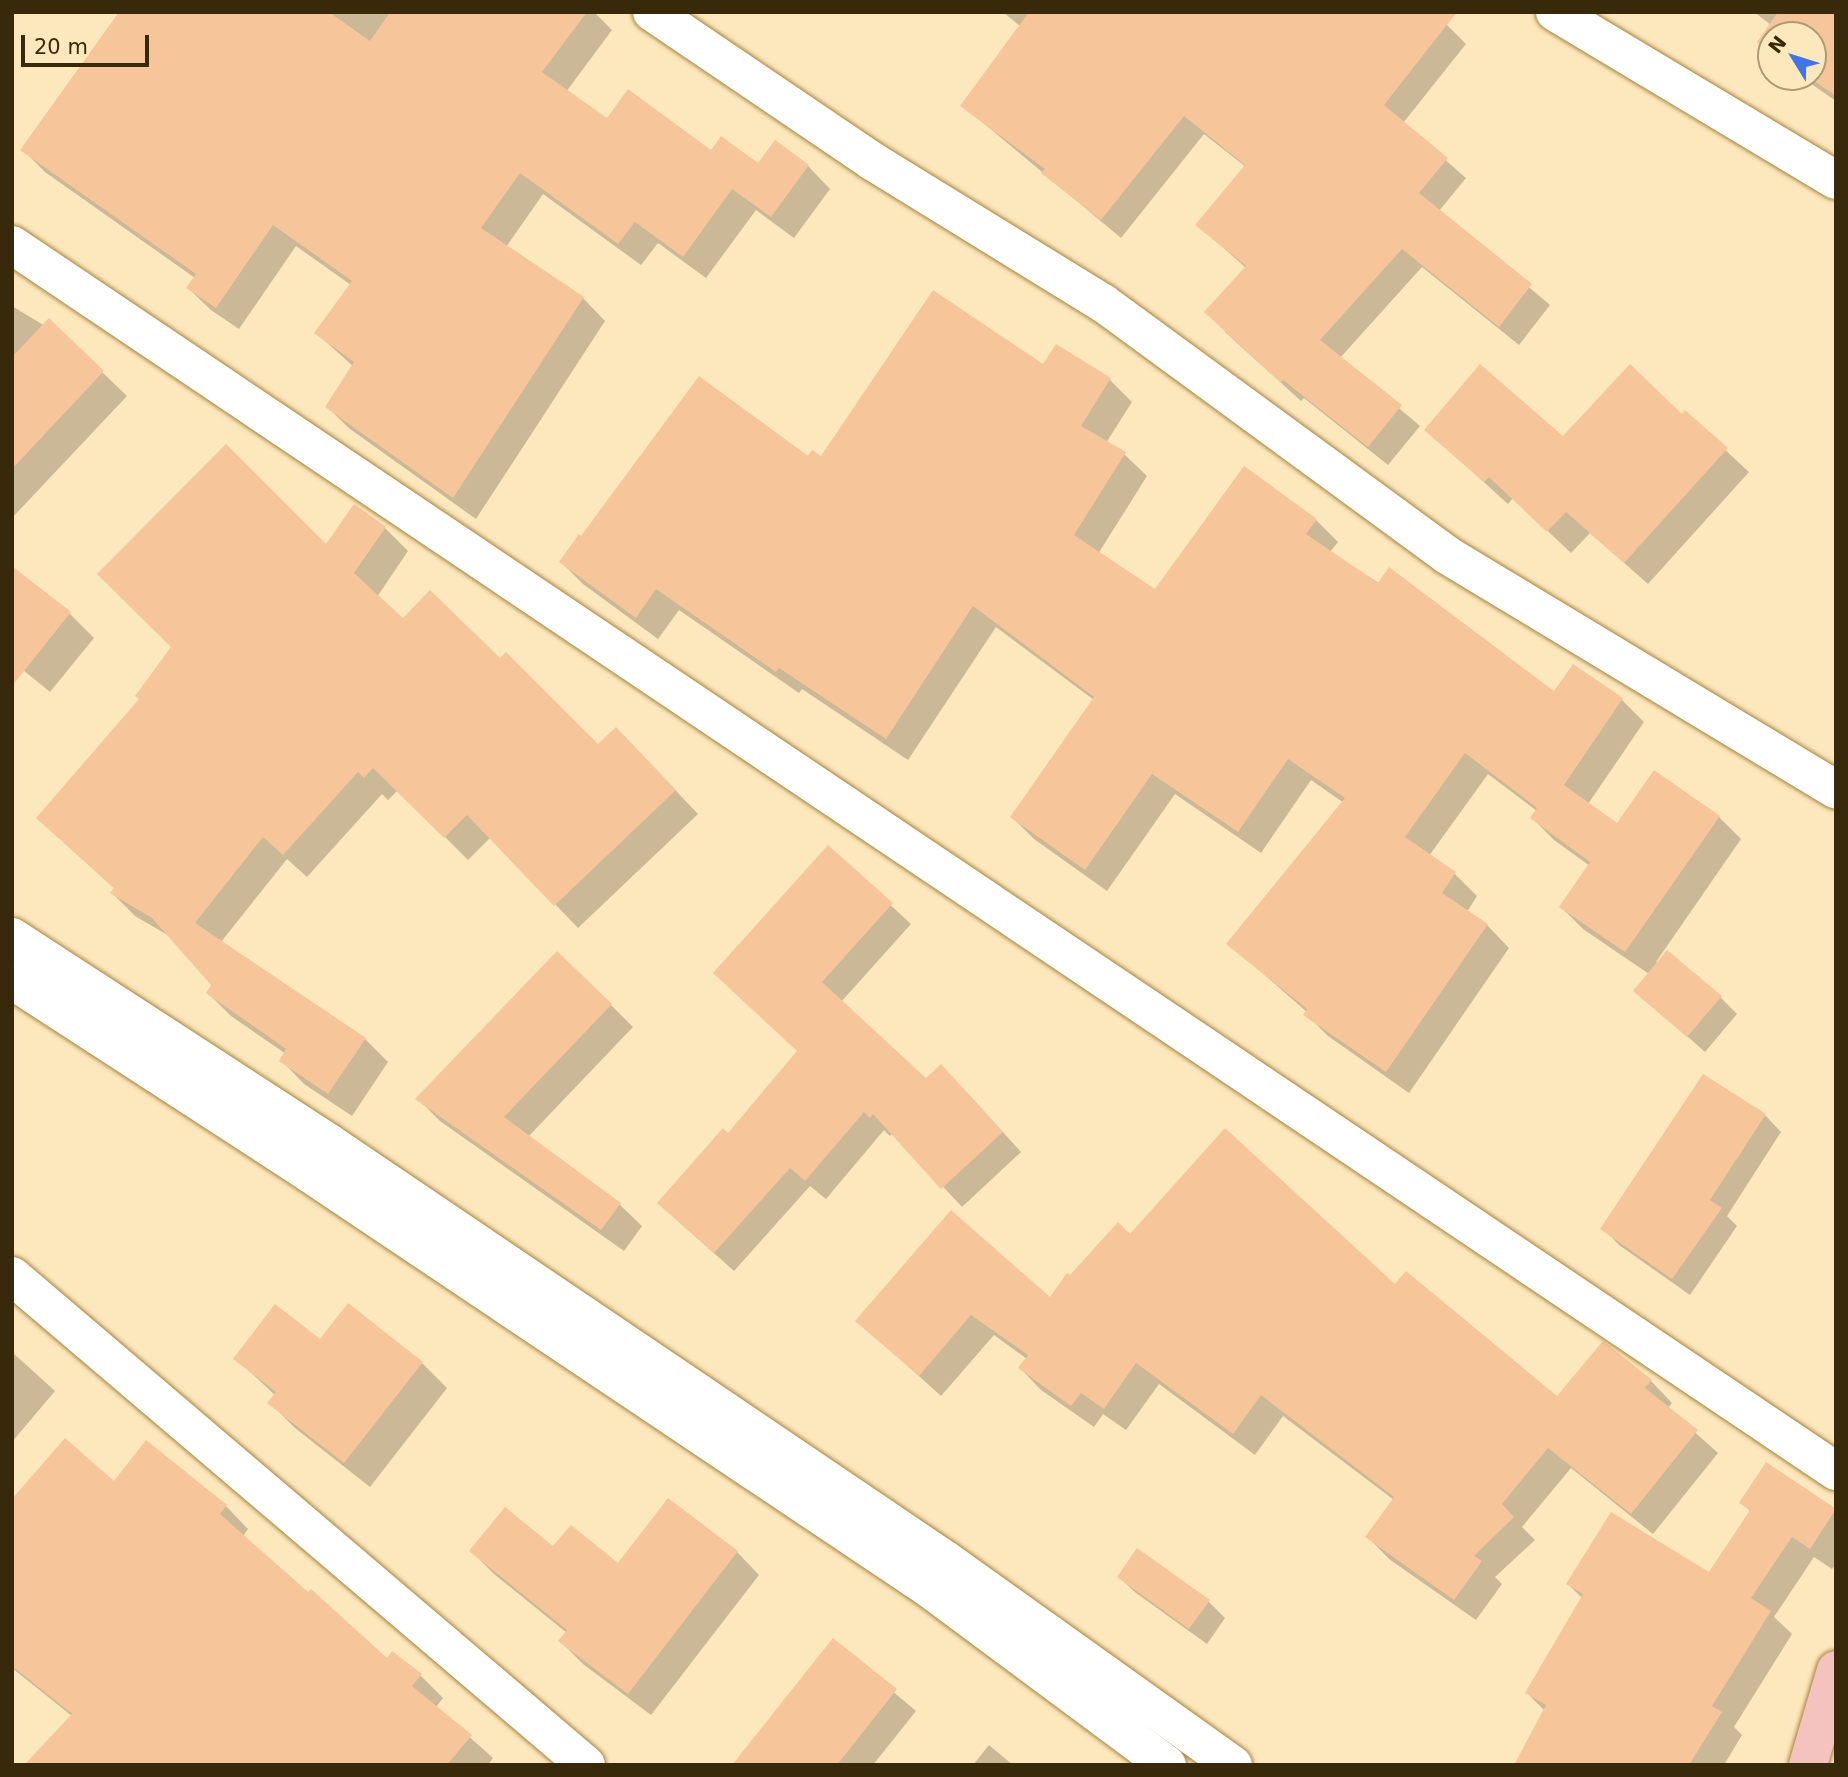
<!DOCTYPE html>
<style>
body{margin:0}
#map{position:relative;width:1848px;height:1777px;overflow:hidden;background:#fde7bd;font-family:"DejaVu Sans",sans-serif}
div>[style]{position:absolute}
.shadow>*{inset:0;background:#0003}
.building>*{inset:0;background:#f6c59a}
.roads{filter:drop-shadow(0 0 2px #a6833c) drop-shadow(0 0 2px #a6833c)}
.minor>*{height:38px;margin:-19px;padding:0 19px;transform-origin:19px;border-radius:19px;background:#fff}
.major>*{height:38px;margin:-19px;padding:0 19px;transform-origin:19px;border-radius:19px;background:#f4c2bf}
span{translate:-50% -50%;white-space:nowrap;text-align:center;line-height:1.15;-webkit-text-stroke:7px #fde7bd;paint-order:stroke}
.frame{position:absolute;inset:0;border:14px solid #38290b;pointer-events:none}
.north{position:absolute;left:1757px;top:21px;width:70px;height:70px;box-sizing:border-box;background:#fde7bd;border:2px solid #ae9b76;border-radius:50%;rotate:308deg;font-size:19px;font-weight:700;line-height:28px;text-align:center;color:#38290b}
.north::after{content:'';display:block;margin:auto;width:24px;height:32px;background:#4075e5;clip-path:polygon(50% 0,100% 100%,50% 72%,0 100%)}
.scale{position:absolute;left:21px;top:35px;width:128px;height:32px;box-sizing:border-box;border:4px solid #38290b;border-top:0;padding-left:9px;font-size:21px;line-height:24px;white-space:nowrap;color:#38290b;-webkit-text-stroke:5px #fde7bd;paint-order:stroke}
</style>
<div id="map">
<div class="shadow">
<i style="clip-path:polygon(121px 12px,594px 12px,612px 30px,566px 92px,607px 121px,759px 166px,808px 166px,830px 189px,794px 238px,756px 210px,706px 278px,658px 243px,641px 265px,543px 194px,506px 247px,583px 298px,605px 321px,476px 519px,350px 429px,327px 407px,353px 366px,316px 333px,351px 285px,296px 246px,239px 329px,211px 310px,188px 288px,195px 278px,45px 172px,22px 149px)"></i>
<i style="clip-path:polygon(1003px 12px,1291px 12px,1447px 25px,1466px 44px,1403px 123px,1466px 178px,1439px 211px,1550px 305px,1519px 345px,1422px 267px,1340px 358px,1420px 426px,1388px 465px,1304px 398px,1301px 401px,1225px 332px,1246px 268px,1198px 225px,1246px 167px,1204px 134px,1121px 238px,963px 106px,1021px 27px)"></i>
<i style="clip-path:polygon(1754px 12px,1836px 12px,1836px 101px,1801px 77px,1813px 77px,1813px 35px,1771px 35px,1771px 53px,1760px 42px,1771px 25px)"></i>
<i style="clip-path:polygon(12px 306px,45px 326px,49px 321px,127px 396px,12px 518px)"></i>
<i style="clip-path:polygon(1057px 346px,1110px 380px,1132px 402px,1106px 443px,1124px 454px,1147px 476px,1098px 554px,1156px 592px,1316px 520px,1338px 542px,1330px 552px,1554px 694px,1574px 666px,1622px 700px,1644px 722px,1588px 804px,1618px 825px,1719px 817px,1741px 839px,1656px 962px,1720px 997px,1737px 1014px,1705px 1052px,1635px 990px,1649px 974px,1583px 929px,1561px 907px,1590px 866px,1554px 840px,1532px 818px,1537px 811px,1488px 774px,1429px 856px,1455px 874px,1477px 896px,1467px 912px,1487px 925px,1509px 948px,1409px 1093px,1328px 1036px,1306px 1014px,1307px 1012px,1229px 944px,1344px 803px,1311px 780px,1261px 853px,1175px 794px,1107px 891px,1034px 839px,1012px 817px,1094px 700px,996px 627px,908px 760px,802px 689px,799px 693px,679px 610px,658px 639px,583px 584px,561px 562px,582px 538px,809px 458px,821px 458px,1043px 367px)"></i>
<i style="clip-path:polygon(1685px 413px,1749px 472px,1648px 584px,1590px 533px,1571px 553px,1513px 498px,1508px 504px,1426px 430px,1563px 438px,1682px 416px)"></i>
<i style="clip-path:polygon(385px 528px,408px 551px,377px 597px,403px 621px,500px 660px,598px 747px,639px 752px,698px 814px,578px 928px,491px 837px,468px 860px,398px 790px,388px 800px,382px 794px,307px 877px,287px 859px,221px 942px,365px 1039px,388px 1062px,352px 1116px,304px 1084px,281px 1060px,286px 1054px,231px 1016px,208px 993px,213px 985px,171px 937px,135px 916px,112px 893px,115px 889px,38px 818px,327px 546px)"></i>
<i style="clip-path:polygon(12px 568px,70px 614px,94px 638px,50px 692px,12px 661px)"></i>
<i style="clip-path:polygon(828px 847px,911px 924px,841px 1002px,926px 1081px,961px 1086px,1021px 1152px,962px 1207px,893px 1133px,890px 1136px,884px 1130px,826px 1199px,810px 1186px,734px 1271px,679px 1222px,728px 1135px,799px 1052px)"></i>
<i style="clip-path:polygon(611px 1005px,633px 1027px,528px 1137px,619px 1204px,642px 1226px,624px 1251px,440px 1121px,418px 1099px)"></i>
<i style="clip-path:polygon(1765px 1115px,1781px 1132px,1727px 1216px,1737px 1226px,1690px 1295px,1619px 1245px,1603px 1228px)"></i>
<i style="clip-path:polygon(1130px 1236px,1395px 1287px,1558px 1399px,1651px 1381px,1672px 1403px,1668px 1408px,1718px 1453px,1653px 1534px,1571px 1468px,1522px 1527px,1535px 1540px,1495px 1577px,1502px 1584px,1476px 1620px,1389px 1559px,1368px 1537px,1394px 1500px,1283px 1416px,1255px 1455px,1159px 1384px,1126px 1430px,1103px 1414px,1094px 1427px,1041px 1390px,1020px 1368px,1027px 1359px,994px 1335px,941px 1396px,858px 1321px,1050px 1299px,1070px 1277px)"></i>
<i style="clip-path:polygon(320px 1342px,422px 1363px,447px 1388px,370px 1487px,295px 1428px,270px 1403px,276px 1396px,235px 1358px)"></i>
<i style="clip-path:polygon(12px 1352px,55px 1391px,12px 1442px)"></i>
<i style="clip-path:polygon(147px 1443px,226px 1506px,248px 1529px,243px 1536px,387px 1661px,421px 1676px,443px 1698px,436px 1707px,493px 1758px,488px 1765px,27px 1765px,72px 1716px,12px 1668px,12px 1501px,114px 1483px)"></i>
<i style="clip-path:polygon(1742px 1503px,1835px 1509px,1836px 1564px,1832px 1569px,1814px 1557px,1774px 1617px,1792px 1634px,1734px 1727px,1742px 1735px,1724px 1765px,1516px 1765px,1545px 1711px,1527px 1693px,1582px 1598px,1568px 1584px,1709px 1575px,1751px 1512px)"></i>
<i style="clip-path:polygon(553px 1549px,619px 1566px,737px 1552px,759px 1575px,651px 1715px,583px 1664px,560px 1641px,567px 1633px,494px 1574px,471px 1551px)"></i>
<i style="clip-path:polygon(1119px 1577px,1209px 1602px,1225px 1618px,1207px 1644px,1136px 1593px)"></i>
<i style="clip-path:polygon(833px 1641px,916px 1711px,873px 1765px,734px 1765px)"></i>
<i style="clip-path:polygon(989px 1745px,1013px 1765px,973px 1765px)"></i>
</div>
<div class="building">
<i style="clip-path:polygon(119px 12px,329px 12px,370px 41px,390px 12px,587px 12px,542px 72px,607px 118px,628px 89px,711px 150px,721px 136px,758px 163px,775px 140px,809px 165px,771px 217px,732px 189px,683px 257px,635px 222px,618px 244px,520px 173px,481px 228px,584px 297px,453px 498px,325px 407px,354px 362px,314px 333px,352px 281px,273px 225px,216px 308px,186px 288px,196px 274px,20px 150px)"></i>
<i style="clip-path:polygon(1029px 12px,1457px 12px,1384px 105px,1448px 158px,1419px 193px,1532px 284px,1499px 327px,1402px 249px,1320px 340px,1402px 405px,1368px 447px,1283px 380px,1281px 383px,1204px 312px,1246px 266px,1195px 225px,1245px 165px,1184px 116px,1101px 220px,1041px 173px,1045px 169px,960px 106px)"></i>
<i style="clip-path:polygon(1778px 12px,1836px 12px,1836px 96px,1808px 77px,1813px 77px,1813px 35px,1771px 35px,1771px 52px,1757px 42px)"></i>
<i style="clip-path:polygon(933px 290px,1043px 364px,1056px 344px,1111px 378px,1081px 426px,1126px 452px,1074px 535px,1155px 589px,1244px 466px,1317px 519px,1306px 534px,1378px 583px,1389px 567px,1554px 691px,1573px 664px,1623px 698px,1564px 785px,1617px 823px,1654px 770px,1720px 816px,1625px 952px,1559px 907px,1590px 862px,1530px 818px,1537px 808px,1465px 753px,1405px 837px,1456px 872px,1442px 893px,1488px 924px,1386px 1072px,1303px 1015px,1307px 1009px,1226px 944px,1345px 798px,1288px 759px,1238px 832px,1152px 774px,1085px 870px,1010px 817px,1094px 697px,973px 606px,886px 739px,779px 668px,776px 672px,656px 589px,636px 618px,559px 562px,579px 534px,581px 536px,699px 376px,808px 456px,812px 450px,821px 456px)"></i>
<i style="clip-path:polygon(49px 318px,104px 371px,12px 469px,12px 357px)"></i>
<i style="clip-path:polygon(1480px 364px,1563px 436px,1630px 364px,1682px 414px,1685px 410px,1728px 448px,1624px 563px,1566px 512px,1547px 532px,1489px 477px,1484px 482px,1424px 430px)"></i>
<i style="clip-path:polygon(226px 444px,326px 544px,354px 504px,386px 527px,354px 573px,403px 618px,430px 590px,500px 658px,506px 652px,598px 744px,616px 727px,676px 790px,554px 906px,467px 815px,444px 838px,373px 768px,364px 778px,358px 772px,283px 855px,263px 837px,195px 923px,366px 1038px,328px 1094px,279px 1061px,286px 1049px,206px 993px,211px 985px,152px 918px,110px 893px,114px 888px,36px 818px,139px 699px,135px 696px,171px 647px,97px 574px)"></i>
<i style="clip-path:polygon(12px 566px,71px 612px,12px 686px)"></i>
<i style="clip-path:polygon(828px 845px,893px 903px,822px 982px,926px 1078px,941px 1064px,1003px 1132px,941px 1189px,873px 1114px,870px 1118px,864px 1112px,805px 1181px,790px 1168px,714px 1253px,657px 1203px,723px 1128px,728px 1133px,797px 1051px,713px 973px)"></i>
<i style="clip-path:polygon(1667px 950px,1722px 996px,1687px 1037px,1633px 991px)"></i>
<i style="clip-path:polygon(557px 951px,612px 1004px,504px 1117px,621px 1203px,601px 1230px,415px 1099px)"></i>
<i style="clip-path:polygon(1703px 1074px,1766px 1114px,1710px 1200px,1722px 1208px,1672px 1279px,1600px 1229px)"></i>
<i style="clip-path:polygon(1225px 1128px,1395px 1284px,1406px 1271px,1557px 1396px,1603px 1341px,1652px 1380px,1645px 1388px,1698px 1430px,1631px 1514px,1548px 1448px,1502px 1504px,1514px 1517px,1474px 1556px,1482px 1561px,1454px 1600px,1365px 1537px,1394px 1497px,1261px 1395px,1233px 1434px,1136px 1363px,1104px 1409px,1081px 1393px,1071px 1406px,1018px 1368px,1028px 1355px,971px 1315px,919px 1376px,855px 1321px,951px 1210px,1050px 1297px,1067px 1273px,1070px 1275px,1118px 1222px,1130px 1234px)"></i>
<i style="clip-path:polygon(348px 1303px,423px 1362px,344px 1463px,267px 1403px,276px 1392px,233px 1359px,275px 1304px,320px 1339px)"></i>
<i style="clip-path:polygon(65px 1438px,114px 1481px,146px 1440px,227px 1505px,220px 1514px,308px 1592px,311px 1589px,387px 1658px,392px 1651px,422px 1674px,412px 1686px,472px 1735px,447px 1765px,24px 1765px,72px 1714px,12px 1666px,12px 1499px)"></i>
<i style="clip-path:polygon(1766px 1462px,1836px 1509px,1810px 1549px,1792px 1537px,1751px 1598px,1771px 1611px,1712px 1706px,1722px 1712px,1689px 1765px,1514px 1765px,1546px 1705px,1525px 1693px,1583px 1594px,1566px 1584px,1611px 1512px,1709px 1572px,1750px 1510px,1739px 1503px)"></i>
<i style="clip-path:polygon(668px 1498px,738px 1551px,628px 1694px,558px 1641px,567px 1630px,469px 1551px,505px 1507px,553px 1546px,571px 1525px,618px 1563px)"></i>
<i style="clip-path:polygon(1137px 1548px,1210px 1600px,1189px 1629px,1117px 1577px)"></i>
<i style="clip-path:polygon(833px 1638px,897px 1689px,837px 1765px,732px 1765px)"></i>
</div>
<div class="roads">
<div class="minor">
<i style="left:652px;top:12px;width:266px;rotate:34.1deg"></i>
<i style="left:872px;top:161px;width:271px;rotate:31.6deg"></i>
<i style="left:1103px;top:303px;width:426px;rotate:36.2deg"></i>
<i style="left:1447px;top:555px;width:454px;rotate:31.1deg"></i>
<i style="left:1555px;top:12px;width:327px;rotate:30.9deg"></i>
<i style="left:12px;top:245px;width:2198px;rotate:33.91deg"></i>
<i style="left:12px;top:937px;width:378px;rotate:33deg"></i>
<i style="left:329px;top:1143px;width:746px;rotate:34.07deg"></i>
<i style="left:947px;top:1561px;width:351px;rotate:35.5deg"></i>
<i style="left:12px;top:980px;width:354px;rotate:33deg"></i>
<i style="left:309px;top:1173px;width:747px;rotate:33.82deg"></i>
<i style="left:930px;top:1589px;width:295px;rotate:36.6deg"></i>
<i style="left:12px;top:1276px;width:754px;rotate:40.43deg"></i>
</div>
<div class="major">
<i style="left:1808px;top:1765px;width:99px;rotate:-73.6deg"></i>
</div>
</div>
<div class="frame"></div>
<div class="north">N</div>
<div class="scale">20 m</div>
</div>
